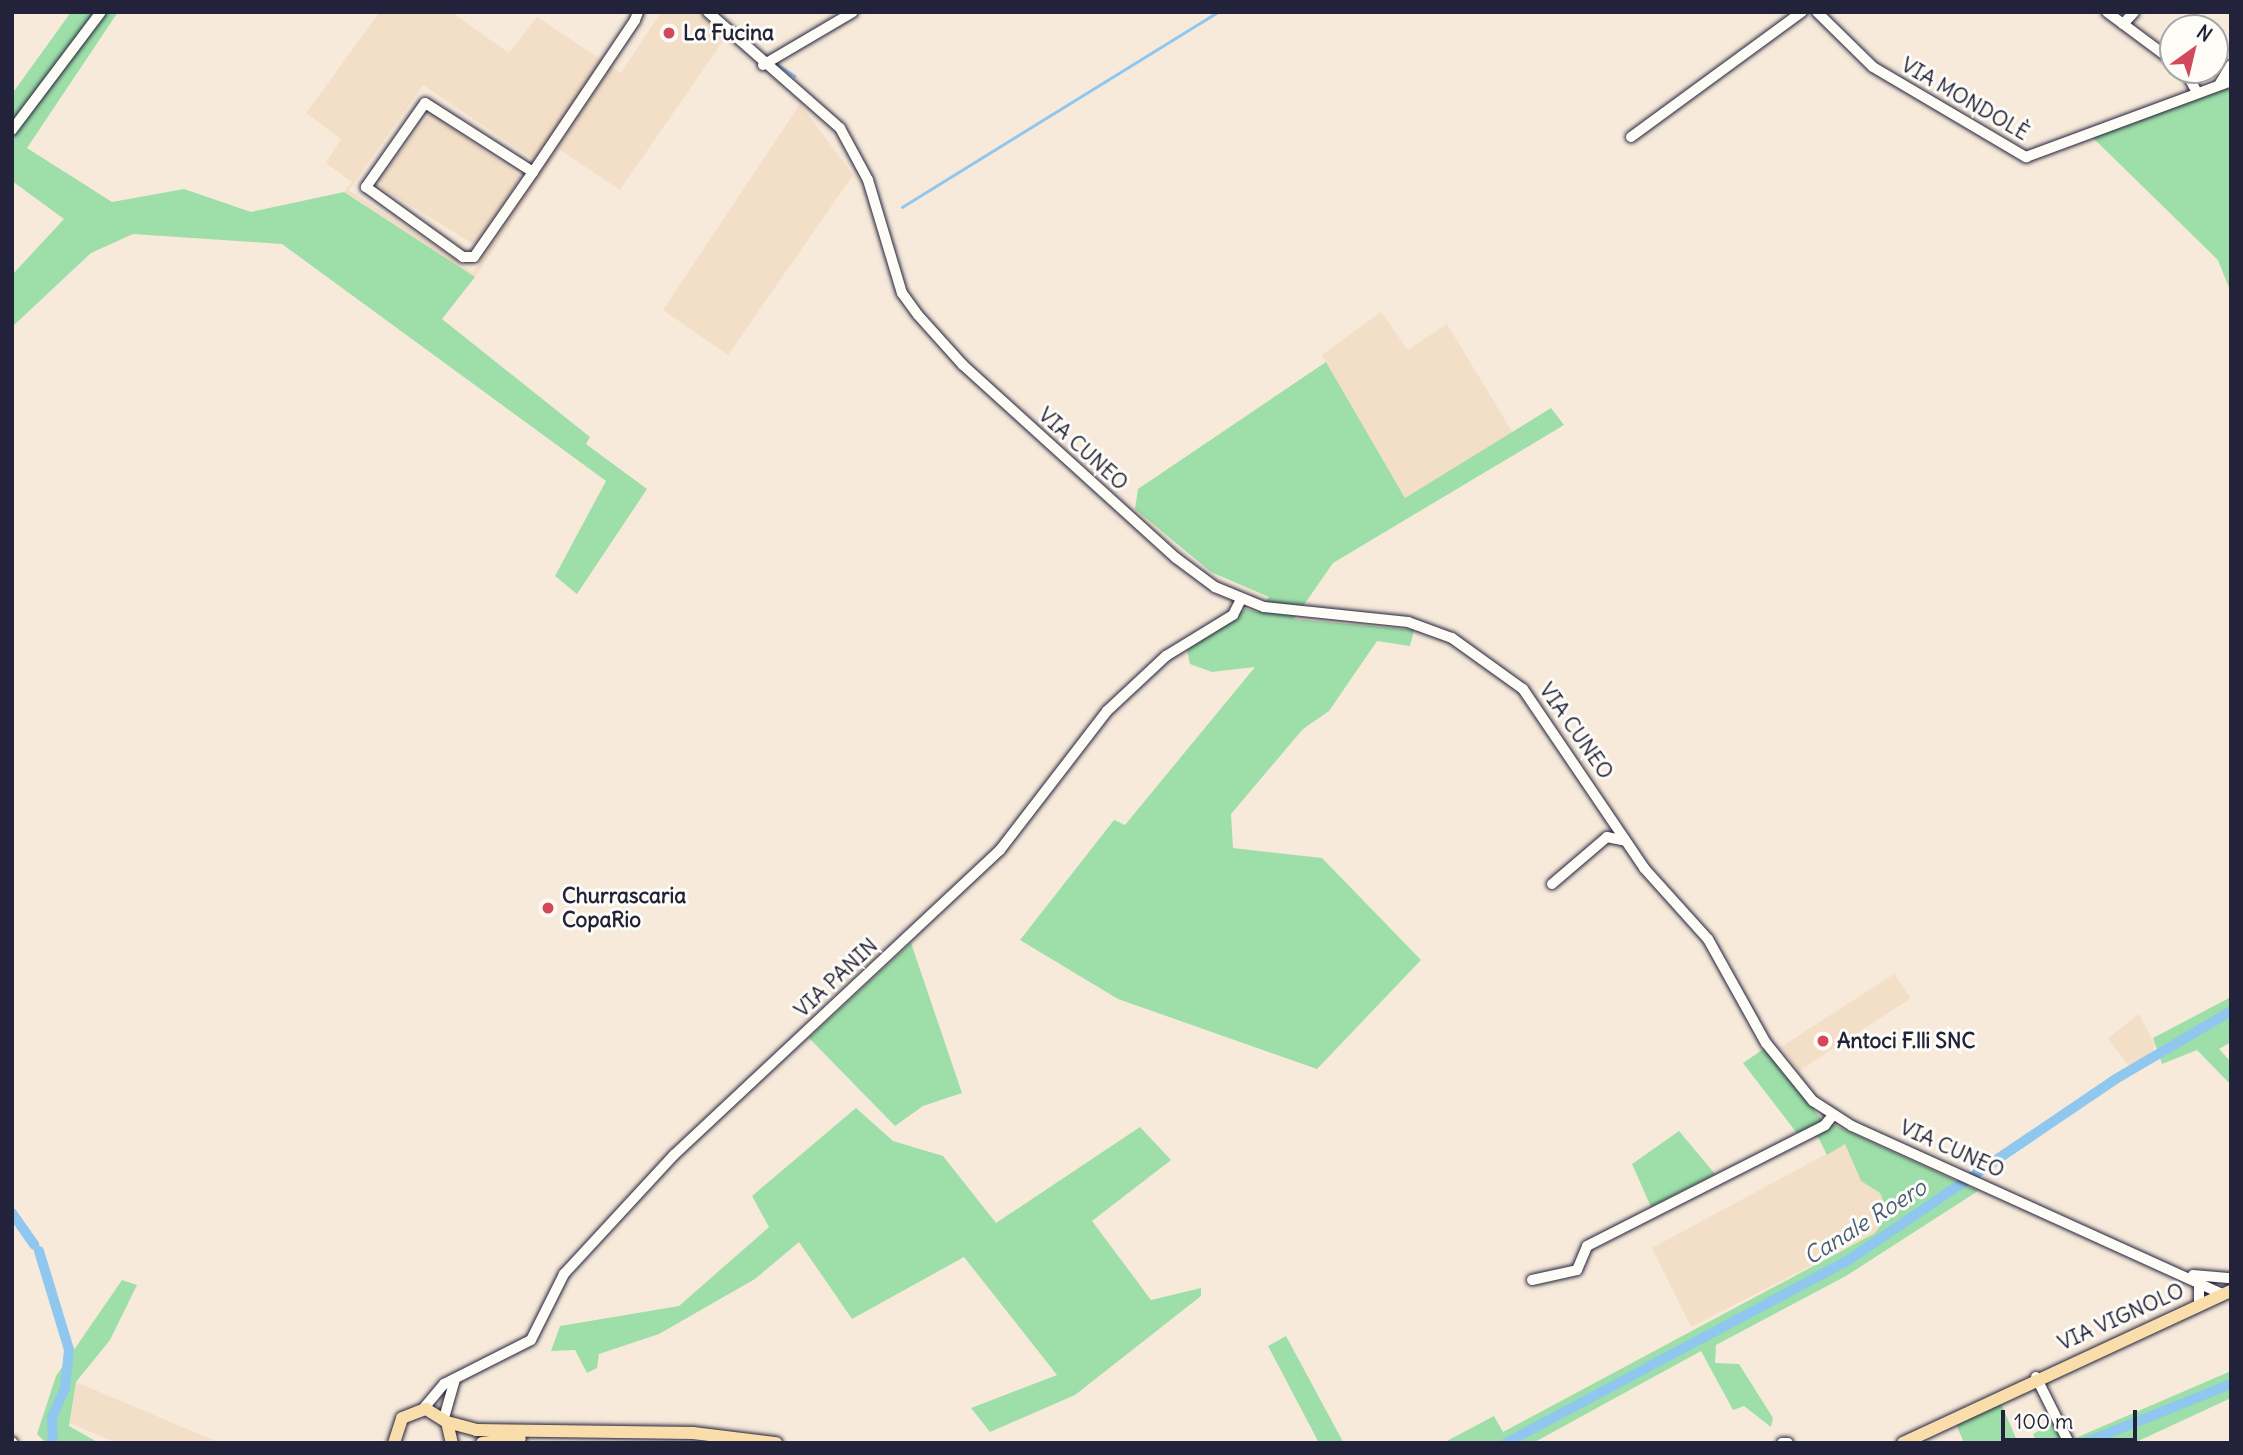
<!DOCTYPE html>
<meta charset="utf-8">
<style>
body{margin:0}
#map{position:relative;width:2243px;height:1455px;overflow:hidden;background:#f7eadb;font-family:Delius,sans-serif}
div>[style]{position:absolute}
.built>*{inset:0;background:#f3dec7}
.green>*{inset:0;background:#9edfa9}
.stream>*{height:2.5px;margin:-1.25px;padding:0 1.25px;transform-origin:1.25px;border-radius:1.25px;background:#8fc7ee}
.canal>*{height:10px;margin:-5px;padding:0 5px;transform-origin:5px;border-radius:5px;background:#8fc7ee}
.roads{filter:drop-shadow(0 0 2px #22223b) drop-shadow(0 0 2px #22223b)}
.minor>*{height:10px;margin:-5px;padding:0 5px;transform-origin:5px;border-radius:5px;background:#fdfcf7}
.major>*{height:12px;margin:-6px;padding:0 6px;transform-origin:6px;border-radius:6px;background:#f9ddab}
.dots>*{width:19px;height:19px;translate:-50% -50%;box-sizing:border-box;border:4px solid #fdfcf7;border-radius:50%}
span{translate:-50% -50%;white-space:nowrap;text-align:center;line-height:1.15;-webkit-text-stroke:6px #fdfcf7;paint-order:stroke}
.poi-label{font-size:21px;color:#22223b;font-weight:700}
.left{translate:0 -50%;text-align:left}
.street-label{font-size:21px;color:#22223b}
.water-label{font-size:23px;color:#485c7a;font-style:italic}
.frame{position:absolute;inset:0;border:14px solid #22223b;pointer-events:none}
.north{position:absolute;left:2159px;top:14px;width:70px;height:70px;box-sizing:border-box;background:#fdfcf7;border:2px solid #a5a5ac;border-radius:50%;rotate:34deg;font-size:19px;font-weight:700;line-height:28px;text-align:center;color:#22223b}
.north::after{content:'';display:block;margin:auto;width:24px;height:32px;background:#d1495b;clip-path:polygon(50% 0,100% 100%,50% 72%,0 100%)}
.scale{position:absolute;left:2001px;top:1410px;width:136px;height:32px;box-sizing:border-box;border:4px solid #22223b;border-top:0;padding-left:9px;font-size:21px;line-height:24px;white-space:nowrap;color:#22223b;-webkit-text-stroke:5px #fdfcf7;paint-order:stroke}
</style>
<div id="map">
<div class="built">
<i style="clip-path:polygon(evenodd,380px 12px,451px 12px,509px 53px,537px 17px,621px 73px,661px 12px,700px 12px,725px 38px,620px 190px,560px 150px,475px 277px,344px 192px,352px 182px,326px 163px,341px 139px,306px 113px,380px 12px,599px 65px,608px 72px,473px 272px,349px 190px,423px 85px,536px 161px,599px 65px)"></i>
<i style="clip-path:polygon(800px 104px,853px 175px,728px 355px,663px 310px)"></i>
<i style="clip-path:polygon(431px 113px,521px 177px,475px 245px,382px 188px,379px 179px)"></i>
<i style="clip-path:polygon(1381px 312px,1408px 350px,1447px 324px,1513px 433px,1405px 498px,1322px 355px)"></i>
<i style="clip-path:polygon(1894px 974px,1911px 998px,1799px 1071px,1781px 1047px)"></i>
<i style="clip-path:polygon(2139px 1014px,2155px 1045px,2150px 1060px,2130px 1068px,2108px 1038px)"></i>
<i style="clip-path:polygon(1845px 1144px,1861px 1181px,1880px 1193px,1889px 1214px,1875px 1233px,1691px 1327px,1652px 1248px)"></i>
<i style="clip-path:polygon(76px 1382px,220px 1443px,116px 1443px,70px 1423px)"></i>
</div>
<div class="green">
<i style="clip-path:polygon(71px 12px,118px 12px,27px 148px,112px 202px,184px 189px,251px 212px,344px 192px,475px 277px,442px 319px,590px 437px,586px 444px,647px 489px,577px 594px,555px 576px,606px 481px,282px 244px,133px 234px,91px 253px,12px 327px,12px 275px,64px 219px,12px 181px,12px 94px)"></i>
<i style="clip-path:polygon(2231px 87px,2231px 293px,2218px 260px,2089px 134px)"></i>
<i style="clip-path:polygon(1326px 362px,1405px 498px,1551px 408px,1564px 425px,1333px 563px,1294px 619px,1414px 630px,1410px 646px,1377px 641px,1329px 711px,1303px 729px,1231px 814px,1233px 848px,1322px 858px,1421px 960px,1317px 1069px,1118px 999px,1020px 940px,1114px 820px,1125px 825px,1255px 667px,1212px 672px,1190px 664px,1187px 650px,1245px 609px,1258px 612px,1269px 597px,1211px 572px,1135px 509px,1138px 489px)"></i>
<i style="clip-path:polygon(911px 943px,962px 1093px,923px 1106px,895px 1126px,809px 1038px)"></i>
<i style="clip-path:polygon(2231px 997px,2231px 1042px,2219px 1049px,2231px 1062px,2231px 1085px,2197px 1050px,2162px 1064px,2153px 1038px)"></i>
<i style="clip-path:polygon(1765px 1048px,1821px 1119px,1978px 1191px,1846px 1276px,1716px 1345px,1715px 1363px,1739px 1364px,1773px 1418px,1771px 1427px,1744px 1406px,1733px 1410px,1701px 1351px,1533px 1443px,1443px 1443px,1494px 1416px,1503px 1432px,1875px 1233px,1889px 1214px,1880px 1193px,1861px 1181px,1845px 1144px,1827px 1155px,1818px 1137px,1796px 1132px,1743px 1063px)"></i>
<i style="clip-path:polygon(856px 1108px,893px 1141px,943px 1156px,996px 1223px,1140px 1127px,1171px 1160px,1092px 1221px,1151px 1300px,1201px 1288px,1201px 1296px,1075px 1395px,990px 1432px,971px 1408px,1057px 1375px,964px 1257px,852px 1319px,799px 1242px,755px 1279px,659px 1334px,599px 1354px,597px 1368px,587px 1373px,575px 1350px,551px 1351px,560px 1326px,679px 1306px,769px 1227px,752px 1196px)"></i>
<i style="clip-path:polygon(1679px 1131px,1715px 1174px,1651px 1207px,1632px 1164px)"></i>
<i style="clip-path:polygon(122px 1280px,137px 1285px,110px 1340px,76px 1382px,69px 1426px,99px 1443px,46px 1443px,37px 1434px,56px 1376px)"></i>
<i style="clip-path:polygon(1286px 1336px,1342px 1440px,1344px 1443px,1319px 1443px,1268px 1346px)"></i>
<i style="clip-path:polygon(2231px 1371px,2231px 1398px,2134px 1443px,2064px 1443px)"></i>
<i style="clip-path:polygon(2001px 1403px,2018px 1443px,1964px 1443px,1956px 1424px)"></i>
<i style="clip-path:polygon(2053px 1423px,2064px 1443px,2037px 1443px,2033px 1434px)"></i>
</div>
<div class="stream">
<i style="left:774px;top:62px;width:25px;rotate:34deg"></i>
<i style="left:902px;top:207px;width:371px;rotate:-31.7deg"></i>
</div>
<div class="canal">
<i style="left:12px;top:1213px;width:39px;rotate:55deg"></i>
<i style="left:39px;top:1251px;width:103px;rotate:73.1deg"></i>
<i style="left:69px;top:1350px;width:38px;rotate:96deg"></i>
<i style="left:65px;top:1388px;width:32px;rotate:114deg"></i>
<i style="left:52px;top:1417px;width:26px;rotate:88deg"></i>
<i style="left:1506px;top:1443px;width:387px;rotate:-28.1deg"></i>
<i style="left:1847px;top:1261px;width:323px;rotate:-34.1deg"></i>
<i style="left:2114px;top:1080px;width:136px;rotate:-30.5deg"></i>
<i style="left:2084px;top:1443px;width:158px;rotate:-21.9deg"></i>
</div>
<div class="roads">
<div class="minor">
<i style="left:708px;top:12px;width:176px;rotate:41.3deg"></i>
<i style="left:840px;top:128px;width:59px;rotate:61.7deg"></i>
<i style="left:868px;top:180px;width:118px;rotate:73.3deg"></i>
<i style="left:902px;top:293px;width:27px;rotate:54deg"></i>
<i style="left:918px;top:315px;width:67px;rotate:48deg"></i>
<i style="left:963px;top:365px;width:287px;rotate:42.2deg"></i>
<i style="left:1176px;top:558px;width:49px;rotate:36.6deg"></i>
<i style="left:1215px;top:587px;width:53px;rotate:22.2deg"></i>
<i style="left:1264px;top:607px;width:145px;rotate:5.9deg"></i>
<i style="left:1408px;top:622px;width:47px;rotate:20deg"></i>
<i style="left:1452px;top:638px;width:87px;rotate:35.7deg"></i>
<i style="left:1523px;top:689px;width:216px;rotate:55.9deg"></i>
<i style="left:1644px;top:868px;width:96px;rotate:48deg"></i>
<i style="left:1708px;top:939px;width:119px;rotate:60.9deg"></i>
<i style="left:1766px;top:1043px;width:75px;rotate:51deg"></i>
<i style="left:1813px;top:1101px;width:46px;rotate:32.7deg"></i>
<i style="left:1852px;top:1126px;width:406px;rotate:24.4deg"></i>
<i style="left:1817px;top:12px;width:78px;rotate:44.5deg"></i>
<i style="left:1873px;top:67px;width:178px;rotate:30.5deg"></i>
<i style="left:2026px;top:157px;width:219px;rotate:-20.3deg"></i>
<i style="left:2107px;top:12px;width:82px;rotate:36.6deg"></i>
<i style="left:2123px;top:24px;width:16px;rotate:-47deg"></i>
<i style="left:763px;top:65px;width:104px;rotate:-30.5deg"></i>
<i style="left:2185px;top:70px;width:24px;rotate:62deg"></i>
<i style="left:2219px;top:85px;width:23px;rotate:-59deg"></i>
<i style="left:12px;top:130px;width:148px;rotate:-53deg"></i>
<i style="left:1631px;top:137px;width:212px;rotate:-36.2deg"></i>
<i style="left:533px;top:172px;width:128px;rotate:-147.4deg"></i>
<i style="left:425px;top:103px;width:103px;rotate:125.1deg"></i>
<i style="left:366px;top:187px;width:120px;rotate:35.8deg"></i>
<i style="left:463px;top:257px;width:11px"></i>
<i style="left:474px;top:257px;width:103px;rotate:-55.2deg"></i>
<i style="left:533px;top:172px;width:183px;rotate:-56.1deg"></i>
<i style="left:635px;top:20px;width:9px;rotate:-69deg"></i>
<i style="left:1552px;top:884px;width:72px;rotate:-40.5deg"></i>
<i style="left:1607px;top:837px;width:19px;rotate:12deg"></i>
<i style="left:2193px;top:1275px;width:38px;rotate:5deg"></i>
<i style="left:1532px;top:1280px;width:46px;rotate:-12.5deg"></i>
<i style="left:1577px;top:1270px;width:26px;rotate:-67deg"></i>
<i style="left:1587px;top:1246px;width:267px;rotate:-26.9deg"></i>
<i style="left:1825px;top:1125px;width:13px;rotate:-51deg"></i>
<i style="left:2199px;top:1281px;width:23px;rotate:90deg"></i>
<i style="left:2036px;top:1377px;width:74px;rotate:63.4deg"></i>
<i style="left:423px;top:1409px;width:33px;rotate:-50deg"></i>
<i style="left:444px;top:1384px;width:97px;rotate:-26.8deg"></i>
<i style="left:531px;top:1340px;width:74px;rotate:-63.4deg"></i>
<i style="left:564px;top:1274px;width:162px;rotate:-47.3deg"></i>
<i style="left:674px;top:1155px;width:446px;rotate:-43.1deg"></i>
<i style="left:1000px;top:850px;width:175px;rotate:-52.4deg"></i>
<i style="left:1107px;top:711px;width:81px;rotate:-43deg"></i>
<i style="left:1166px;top:656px;width:79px;rotate:-31.5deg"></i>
<i style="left:1233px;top:615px;width:18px;rotate:-63deg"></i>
<i style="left:444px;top:1418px;width:41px;rotate:-74.2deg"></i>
<i style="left:12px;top:1442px;width:1px;rotate:45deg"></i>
<i style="left:1782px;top:1443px;width:6px"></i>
</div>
<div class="major">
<i style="left:447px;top:1422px;width:30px;rotate:15deg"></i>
<i style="left:476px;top:1430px;width:217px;rotate:0.8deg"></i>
<i style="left:693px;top:1433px;width:84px;rotate:6.9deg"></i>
<i style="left:394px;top:1443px;width:26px;rotate:-72deg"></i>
<i style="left:402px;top:1418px;width:26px;rotate:-21deg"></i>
<i style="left:426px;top:1409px;width:25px;rotate:32deg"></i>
<i style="left:447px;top:1422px;width:22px;rotate:77deg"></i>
<i style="left:482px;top:1443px;width:38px;rotate:-7deg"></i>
<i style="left:1903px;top:1443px;width:362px;rotate:-24.9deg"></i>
</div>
</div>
<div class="dots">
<i style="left:669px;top:33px;background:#d1495b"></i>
<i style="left:548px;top:908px;background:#d1495b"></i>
<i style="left:1823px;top:1041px;background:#d1495b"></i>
</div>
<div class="poi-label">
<span class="left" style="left:683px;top:33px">La Fucina</span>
<span class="left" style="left:562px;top:908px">Churrascaria<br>CopaRio</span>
<span class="left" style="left:1837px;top:1041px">Antoci F.lli SNC</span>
</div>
<div class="street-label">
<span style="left:1965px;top:99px;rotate:30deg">VIA MONDOLÈ</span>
<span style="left:1083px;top:449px;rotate:42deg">VIA CUNEO</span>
<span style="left:1576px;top:731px;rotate:55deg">VIA CUNEO</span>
<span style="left:836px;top:978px;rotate:-43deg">VIA PANIN</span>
<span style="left:1952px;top:1149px;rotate:24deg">VIA CUNEO</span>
<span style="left:2121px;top:1317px;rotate:-24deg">VIA VIGNOLO</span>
</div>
<div class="water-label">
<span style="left:1865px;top:1222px;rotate:-32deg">Canale Roero</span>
</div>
<div class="frame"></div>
<div class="north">N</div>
<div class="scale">100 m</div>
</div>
